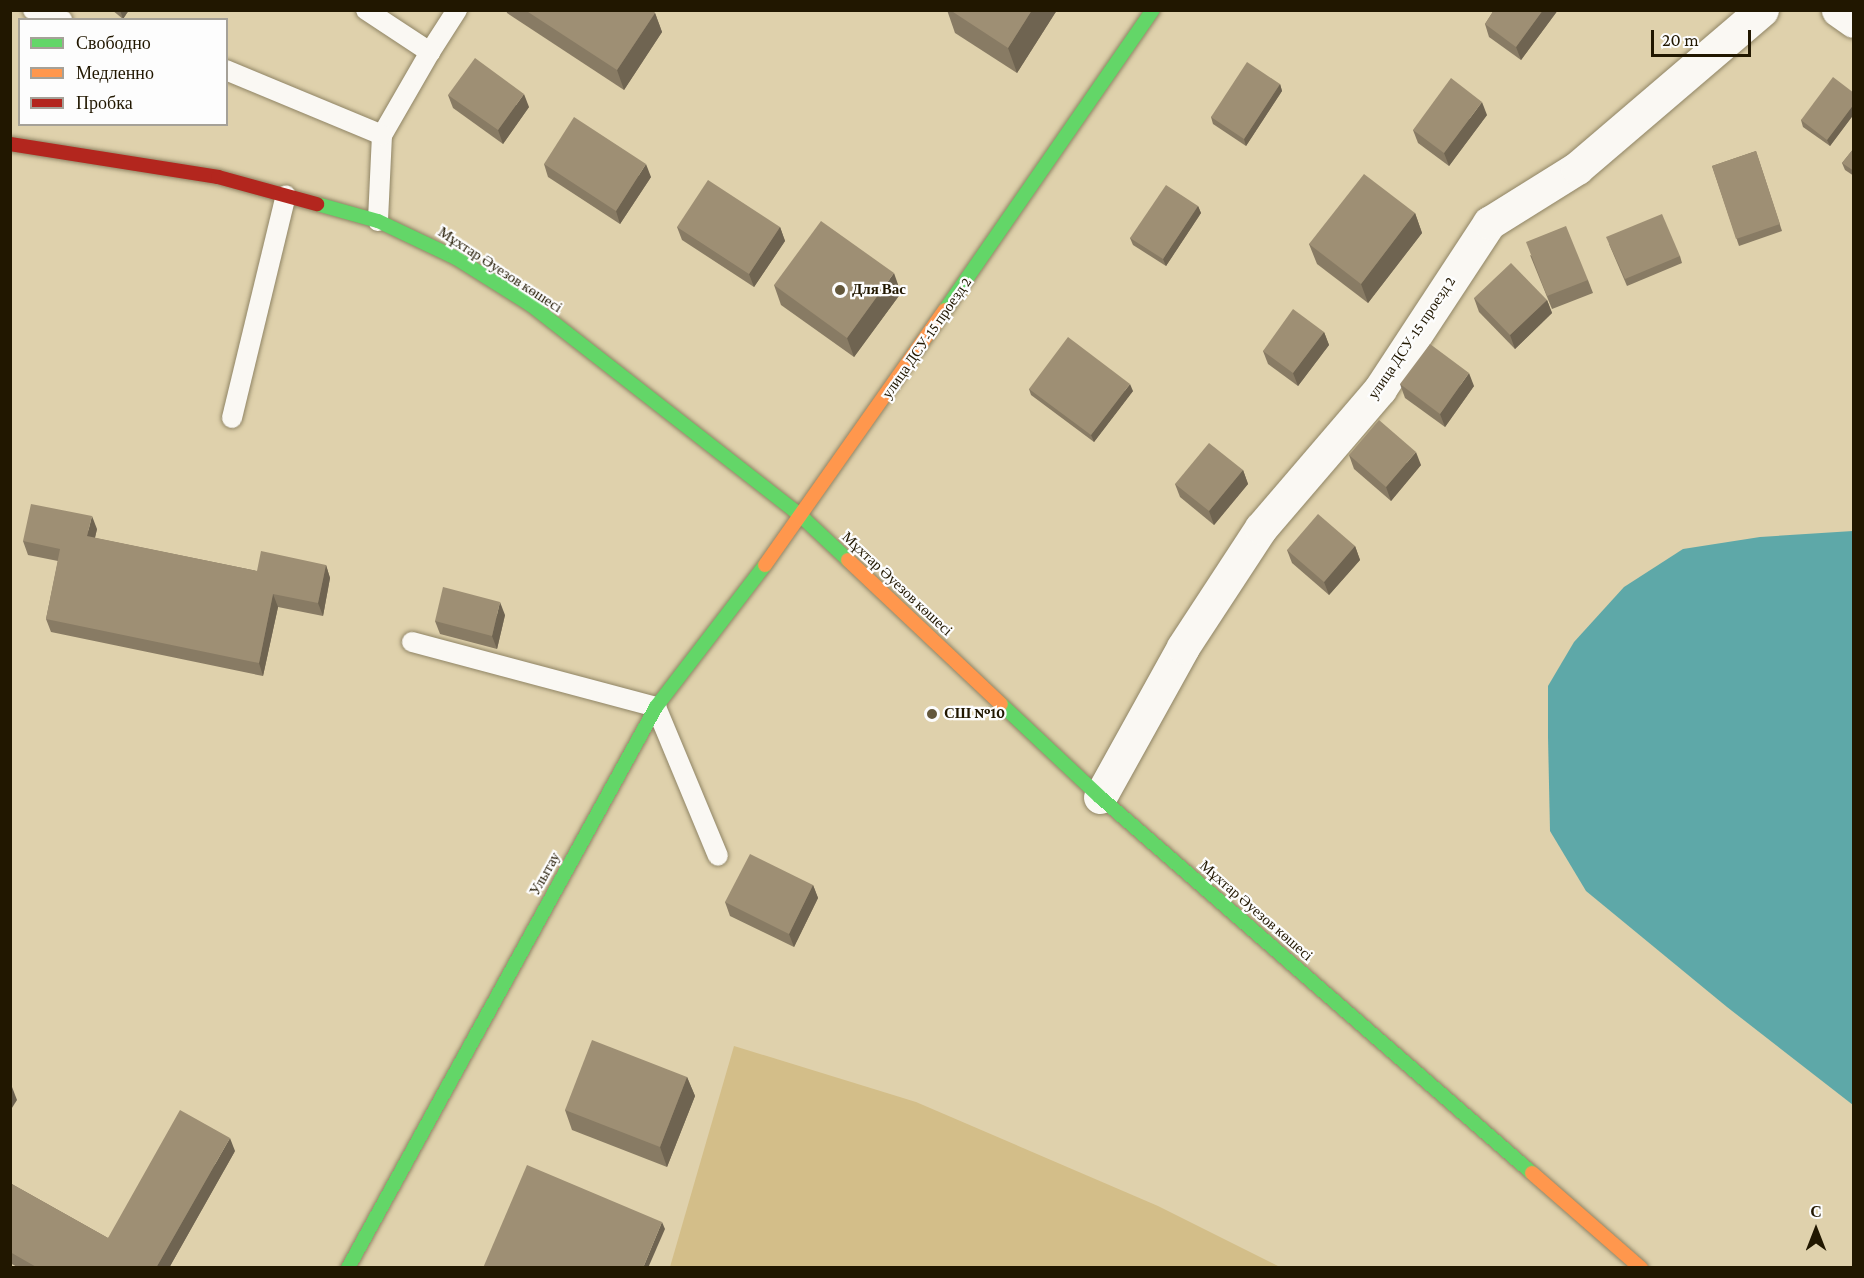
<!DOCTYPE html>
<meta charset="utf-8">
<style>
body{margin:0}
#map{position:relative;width:1864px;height:1278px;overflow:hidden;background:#dfd1ac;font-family:"Crimson Pro",serif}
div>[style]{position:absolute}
.green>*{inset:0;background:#d3be89}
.water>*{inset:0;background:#5ea8a8}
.roads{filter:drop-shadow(0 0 2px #8f8464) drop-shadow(0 0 2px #8f8464)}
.lane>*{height:20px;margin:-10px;padding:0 10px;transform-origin:10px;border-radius:10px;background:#faf8f3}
.street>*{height:33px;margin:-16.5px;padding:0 16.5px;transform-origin:16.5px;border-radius:16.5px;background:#faf8f3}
.fast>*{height:14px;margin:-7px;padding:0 7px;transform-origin:7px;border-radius:7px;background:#63d668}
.slow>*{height:14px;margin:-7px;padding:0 7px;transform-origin:7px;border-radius:7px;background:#ff974d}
.jam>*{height:14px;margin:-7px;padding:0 7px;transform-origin:7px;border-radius:7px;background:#b3261e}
.wall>*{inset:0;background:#887b64}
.shaded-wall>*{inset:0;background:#6f6451}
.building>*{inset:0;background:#9e8f74}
.dots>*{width:16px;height:16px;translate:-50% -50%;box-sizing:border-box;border:3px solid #fdfdfd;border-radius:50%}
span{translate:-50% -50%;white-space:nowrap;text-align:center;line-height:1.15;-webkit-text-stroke:4.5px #fdfdfd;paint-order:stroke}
.street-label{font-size:15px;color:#211700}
.poi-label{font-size:15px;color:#211700;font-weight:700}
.left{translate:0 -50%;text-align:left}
.frame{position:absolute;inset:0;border:12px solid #211700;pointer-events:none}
.legend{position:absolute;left:18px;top:18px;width:210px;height:108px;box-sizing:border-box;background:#fdfdfd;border:2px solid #a5a198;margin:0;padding:8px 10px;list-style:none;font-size:18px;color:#211700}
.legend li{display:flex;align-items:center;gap:12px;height:30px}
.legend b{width:30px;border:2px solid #a5a198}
.north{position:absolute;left:1786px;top:1200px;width:60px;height:60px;-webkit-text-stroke:4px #fdfdfd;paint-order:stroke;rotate:0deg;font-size:16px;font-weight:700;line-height:24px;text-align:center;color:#211700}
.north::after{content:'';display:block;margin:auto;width:21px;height:27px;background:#211700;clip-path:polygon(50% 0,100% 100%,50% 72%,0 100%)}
.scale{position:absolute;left:1651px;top:30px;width:100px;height:27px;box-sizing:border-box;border:3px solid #211700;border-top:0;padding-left:8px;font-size:18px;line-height:21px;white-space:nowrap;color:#211700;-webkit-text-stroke:4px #fdfdfd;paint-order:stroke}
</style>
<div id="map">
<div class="green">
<i style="clip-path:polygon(734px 1046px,916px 1102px,1158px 1206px,1280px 1267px,670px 1267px)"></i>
</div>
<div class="water">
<i style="clip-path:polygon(1853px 531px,1854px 531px,1853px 1105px,1727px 1007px,1586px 891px,1550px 831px,1548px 737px,1548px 686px,1574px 642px,1624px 587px,1683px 549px,1760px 537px)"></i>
</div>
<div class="roads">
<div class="lane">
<i style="left:33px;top:10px;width:31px;rotate:19deg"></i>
<i style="left:366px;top:10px;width:77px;rotate:33.3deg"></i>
<i style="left:430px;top:52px;width:96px;rotate:120deg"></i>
<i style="left:382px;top:135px;width:86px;rotate:92.7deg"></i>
<i style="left:430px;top:52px;width:50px;rotate:-57.3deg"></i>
<i style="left:226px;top:70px;width:169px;rotate:22.6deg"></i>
<i style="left:232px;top:418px;width:229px;rotate:-76.4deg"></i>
<i style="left:412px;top:642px;width:253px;rotate:14.9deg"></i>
<i style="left:656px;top:707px;width:161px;rotate:67.4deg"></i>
</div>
<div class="street">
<i style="left:1838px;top:10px;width:19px;rotate:35deg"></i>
<i style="left:1100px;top:797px;width:171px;rotate:-61deg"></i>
<i style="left:1183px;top:647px;width:142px;rotate:-56.8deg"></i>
<i style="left:1261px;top:528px;width:183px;rotate:-49.4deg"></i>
<i style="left:1380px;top:389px;width:199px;rotate:-56.7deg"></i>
<i style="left:1489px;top:223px;width:104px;rotate:-32deg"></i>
<i style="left:1577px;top:168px;width:243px;rotate:-40.5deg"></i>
</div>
<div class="fast">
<i style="left:317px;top:204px;width:63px;rotate:15.6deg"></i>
<i style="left:378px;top:221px;width:86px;rotate:25.4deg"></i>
<i style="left:456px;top:258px;width:89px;rotate:32.1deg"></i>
<i style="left:531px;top:305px;width:344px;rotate:38deg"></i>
<i style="left:802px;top:517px;width:63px;rotate:43.1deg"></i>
<i style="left:945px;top:310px;width:365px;rotate:-55.3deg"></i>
<i style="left:1001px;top:704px;width:136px;rotate:43.2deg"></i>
<i style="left:1100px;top:797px;width:573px;rotate:41.04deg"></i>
<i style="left:348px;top:1268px;width:640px;rotate:-61.23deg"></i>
<i style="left:656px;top:707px;width:179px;rotate:-52.5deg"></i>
</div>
<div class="slow">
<i style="left:848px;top:560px;width:210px;rotate:43.3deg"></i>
<i style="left:765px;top:565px;width:312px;rotate:-54.8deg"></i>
<i style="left:1532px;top:1173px;width:145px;rotate:41.1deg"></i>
</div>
<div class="jam">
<i style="left:10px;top:144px;width:211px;rotate:9deg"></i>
<i style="left:218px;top:177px;width:103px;rotate:15.3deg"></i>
</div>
</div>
<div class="wall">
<i style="clip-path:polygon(112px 10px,129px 10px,123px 19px)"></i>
<i style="clip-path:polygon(506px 10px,651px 10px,655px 13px,662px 32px,624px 90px,507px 13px)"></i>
<i style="clip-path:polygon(947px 10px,1057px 10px,1017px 73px,955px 33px)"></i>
<i style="clip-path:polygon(1494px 10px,1558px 10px,1521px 60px,1489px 37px,1485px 24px)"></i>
<i style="clip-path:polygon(1280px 84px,1282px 91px,1246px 146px,1213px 124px,1211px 117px)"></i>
<i style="clip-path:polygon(1854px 93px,1854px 114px,1830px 146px,1803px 127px,1801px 120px)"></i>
<i style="clip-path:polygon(448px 95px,529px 107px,503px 144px,453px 108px)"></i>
<i style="clip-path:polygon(1487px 115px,1449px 166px,1418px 143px,1413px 130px)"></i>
<i style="clip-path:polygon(1854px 148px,1854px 176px,1845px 170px,1842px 163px)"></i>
<i style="clip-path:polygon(1756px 151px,1782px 231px,1739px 246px,1712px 166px)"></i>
<i style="clip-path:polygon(544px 164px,651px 177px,620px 224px,548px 177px)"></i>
<i style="clip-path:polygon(1198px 206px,1201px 213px,1166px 266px,1133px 245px,1130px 238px)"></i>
<i style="clip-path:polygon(1415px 213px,1422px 233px,1368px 303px,1317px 264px,1309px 244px)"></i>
<i style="clip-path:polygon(677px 227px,780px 227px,785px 241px,754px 287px,682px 240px)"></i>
<i style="clip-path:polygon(1609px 244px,1680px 256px,1682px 263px,1627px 286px)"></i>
<i style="clip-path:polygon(1530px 255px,1588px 280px,1593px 293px,1552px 309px)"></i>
<i style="clip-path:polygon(774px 285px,901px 293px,854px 357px,781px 305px)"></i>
<i style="clip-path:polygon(1474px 298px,1547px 300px,1552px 313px,1515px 349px,1479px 312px)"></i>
<i style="clip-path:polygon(1324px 332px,1329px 345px,1298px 386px,1268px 364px,1263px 351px)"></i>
<i style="clip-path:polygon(1400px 384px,1474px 386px,1445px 427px,1405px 398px)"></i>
<i style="clip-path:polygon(1029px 389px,1133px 391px,1094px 442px,1031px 395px)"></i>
<i style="clip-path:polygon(1349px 455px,1421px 465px,1391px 501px,1354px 469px)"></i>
<i style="clip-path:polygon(1243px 470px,1248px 484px,1214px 525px,1180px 497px,1175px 484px)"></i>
<i style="clip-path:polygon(97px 529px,95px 538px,257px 571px,326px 565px,330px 578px,323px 616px,278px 607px,263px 676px,51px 632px,46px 619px,58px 561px,28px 555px,23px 541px)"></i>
<i style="clip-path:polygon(1355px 546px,1360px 560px,1329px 595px,1292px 563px,1287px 550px)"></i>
<i style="clip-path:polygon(505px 615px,497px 649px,440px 634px,435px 621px)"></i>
<i style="clip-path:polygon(813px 885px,818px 898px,794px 947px,730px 916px,725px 902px)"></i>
<i style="clip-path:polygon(687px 1077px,695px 1096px,667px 1167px,572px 1130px,565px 1110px)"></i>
<i style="clip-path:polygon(235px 1151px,169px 1268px,19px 1268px,10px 1263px,10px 1183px,108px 1238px)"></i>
</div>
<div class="shaded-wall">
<i style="clip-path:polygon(120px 10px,129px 10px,123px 19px)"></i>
<i style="clip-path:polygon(1032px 10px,1057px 10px,1017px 73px,1008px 48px)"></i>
<i style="clip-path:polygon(1543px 10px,1558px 10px,1521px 60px,1516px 47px)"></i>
<i style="clip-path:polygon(655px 13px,662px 32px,624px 90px,617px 70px)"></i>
<i style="clip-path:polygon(1280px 84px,1282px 91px,1246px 146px,1244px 139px)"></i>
<i style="clip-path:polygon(524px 94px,529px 107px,503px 144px,498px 130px)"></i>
<i style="clip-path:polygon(1482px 102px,1487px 115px,1449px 166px,1444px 153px)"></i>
<i style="clip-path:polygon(1854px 104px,1854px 114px,1830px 146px,1827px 140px)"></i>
<i style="clip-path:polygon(646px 164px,651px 177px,620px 224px,616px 211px)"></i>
<i style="clip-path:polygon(1198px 206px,1201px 213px,1166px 266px,1163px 259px)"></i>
<i style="clip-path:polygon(1415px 213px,1422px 233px,1368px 303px,1361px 284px)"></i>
<i style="clip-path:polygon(780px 227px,785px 241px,754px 287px,749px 274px)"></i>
<i style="clip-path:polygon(894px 273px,901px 293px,854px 357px,847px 338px)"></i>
<i style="clip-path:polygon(1547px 300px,1552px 313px,1515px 349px,1510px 335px)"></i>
<i style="clip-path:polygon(1324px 332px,1329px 345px,1298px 386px,1293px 373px)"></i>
<i style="clip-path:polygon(1469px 373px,1474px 386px,1445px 427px,1440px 414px)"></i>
<i style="clip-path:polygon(1130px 384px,1133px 391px,1094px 442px,1091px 435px)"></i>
<i style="clip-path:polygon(1416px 452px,1421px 465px,1391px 501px,1386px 487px)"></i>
<i style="clip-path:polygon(1243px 470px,1248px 484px,1214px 525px,1209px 511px)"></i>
<i style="clip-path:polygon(92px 516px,97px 529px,92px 549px,87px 536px)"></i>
<i style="clip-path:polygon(1355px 546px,1360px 560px,1329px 595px,1324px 582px)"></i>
<i style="clip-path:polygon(326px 565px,330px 578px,323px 616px,318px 603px)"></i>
<i style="clip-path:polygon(273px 594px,278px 607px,263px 676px,259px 663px)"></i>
<i style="clip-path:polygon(500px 602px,505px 615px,497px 649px,492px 636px)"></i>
<i style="clip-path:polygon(813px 885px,818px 898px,794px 947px,789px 934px)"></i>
<i style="clip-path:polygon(687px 1077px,695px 1096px,667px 1167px,660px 1147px)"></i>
<i style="clip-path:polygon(12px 1087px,17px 1100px,10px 1111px,10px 1089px)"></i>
<i style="clip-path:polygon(230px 1138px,235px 1151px,169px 1268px,156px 1268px)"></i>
<i style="clip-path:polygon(662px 1222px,665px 1229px,648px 1268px,643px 1268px)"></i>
</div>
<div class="building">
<i style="clip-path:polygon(525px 10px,651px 10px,655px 13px,617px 70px)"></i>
<i style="clip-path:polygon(950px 10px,1032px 10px,1008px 48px)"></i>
<i style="clip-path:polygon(1494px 10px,1543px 10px,1516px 47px,1485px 24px)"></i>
<i style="clip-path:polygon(475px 58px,524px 94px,498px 130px,448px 95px)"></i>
<i style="clip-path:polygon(1247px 62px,1280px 84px,1244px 139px,1211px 117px)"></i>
<i style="clip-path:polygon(1833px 77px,1854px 93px,1854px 104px,1827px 140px,1801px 120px)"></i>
<i style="clip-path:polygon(1451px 78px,1482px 102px,1444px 153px,1413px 130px)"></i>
<i style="clip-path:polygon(574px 117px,646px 164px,616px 211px,544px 164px)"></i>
<i style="clip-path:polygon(1854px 148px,1854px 171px,1842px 163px)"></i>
<i style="clip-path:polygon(1756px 151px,1780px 224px,1736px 239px,1712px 166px)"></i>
<i style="clip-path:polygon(1364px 174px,1415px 213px,1361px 284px,1309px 244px)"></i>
<i style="clip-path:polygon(708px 180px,780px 227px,749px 274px,677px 227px)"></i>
<i style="clip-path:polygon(1166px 185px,1198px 206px,1163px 259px,1130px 238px)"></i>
<i style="clip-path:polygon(1662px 214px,1680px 256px,1625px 279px,1606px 237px)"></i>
<i style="clip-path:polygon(821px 221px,894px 273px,847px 338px,774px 285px)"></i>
<i style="clip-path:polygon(1566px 226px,1588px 280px,1547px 296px,1526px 242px)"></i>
<i style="clip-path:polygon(1511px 263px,1547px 300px,1510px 335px,1474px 298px)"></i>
<i style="clip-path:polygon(1293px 309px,1324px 332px,1293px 373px,1263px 351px)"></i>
<i style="clip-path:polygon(1068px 337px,1130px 384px,1091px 435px,1029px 389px)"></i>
<i style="clip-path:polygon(1430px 344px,1469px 373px,1440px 414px,1400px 384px)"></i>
<i style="clip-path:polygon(1379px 420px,1416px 452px,1386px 487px,1349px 455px)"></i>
<i style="clip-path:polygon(1209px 443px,1243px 470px,1209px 511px,1175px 484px)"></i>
<i style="clip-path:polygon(31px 504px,92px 516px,87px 536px,257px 571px,261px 551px,326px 565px,318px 603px,273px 594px,259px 663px,46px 619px,60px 549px,23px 541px)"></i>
<i style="clip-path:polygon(1318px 514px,1355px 546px,1324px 582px,1287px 550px)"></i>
<i style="clip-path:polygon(443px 587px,500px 602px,492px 636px,435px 621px)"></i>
<i style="clip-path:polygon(750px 854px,813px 885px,789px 934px,725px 902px)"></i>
<i style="clip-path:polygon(592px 1040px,687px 1077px,660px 1147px,565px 1110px)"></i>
<i style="clip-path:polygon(180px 1110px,230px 1138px,156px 1268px,38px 1268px,10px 1252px,10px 1183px,108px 1238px)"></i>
<i style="clip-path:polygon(527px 1165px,662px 1222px,643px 1268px,483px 1268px)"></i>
</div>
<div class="dots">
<i style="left:840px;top:290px;background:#64583c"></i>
<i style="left:932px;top:714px;background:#64583c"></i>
</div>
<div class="street-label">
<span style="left:500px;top:270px;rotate:33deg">Мұхтар Әуезов көшесі</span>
<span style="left:927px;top:338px;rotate:-55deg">улица ДСУ-15 проезд 2</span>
<span style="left:1412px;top:338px;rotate:-56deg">улица ДСУ-15 проезд 2</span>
<span style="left:897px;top:584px;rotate:43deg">Мұхтар Әуезов көшесі</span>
<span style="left:545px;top:874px;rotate:-61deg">Улытау</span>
<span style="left:1256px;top:911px;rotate:41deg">Мұхтар Әуезов көшесі</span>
</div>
<div class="poi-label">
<span class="left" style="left:852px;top:290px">Для Вас</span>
<span class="left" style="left:944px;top:714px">СШ №10</span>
</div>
<div class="frame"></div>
<ul class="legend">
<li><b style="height:8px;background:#63d668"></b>Свободно</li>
<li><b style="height:8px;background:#ff974d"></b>Медленно</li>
<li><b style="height:8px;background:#b3261e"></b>Пробка</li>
</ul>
<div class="north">С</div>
<div class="scale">20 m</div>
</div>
